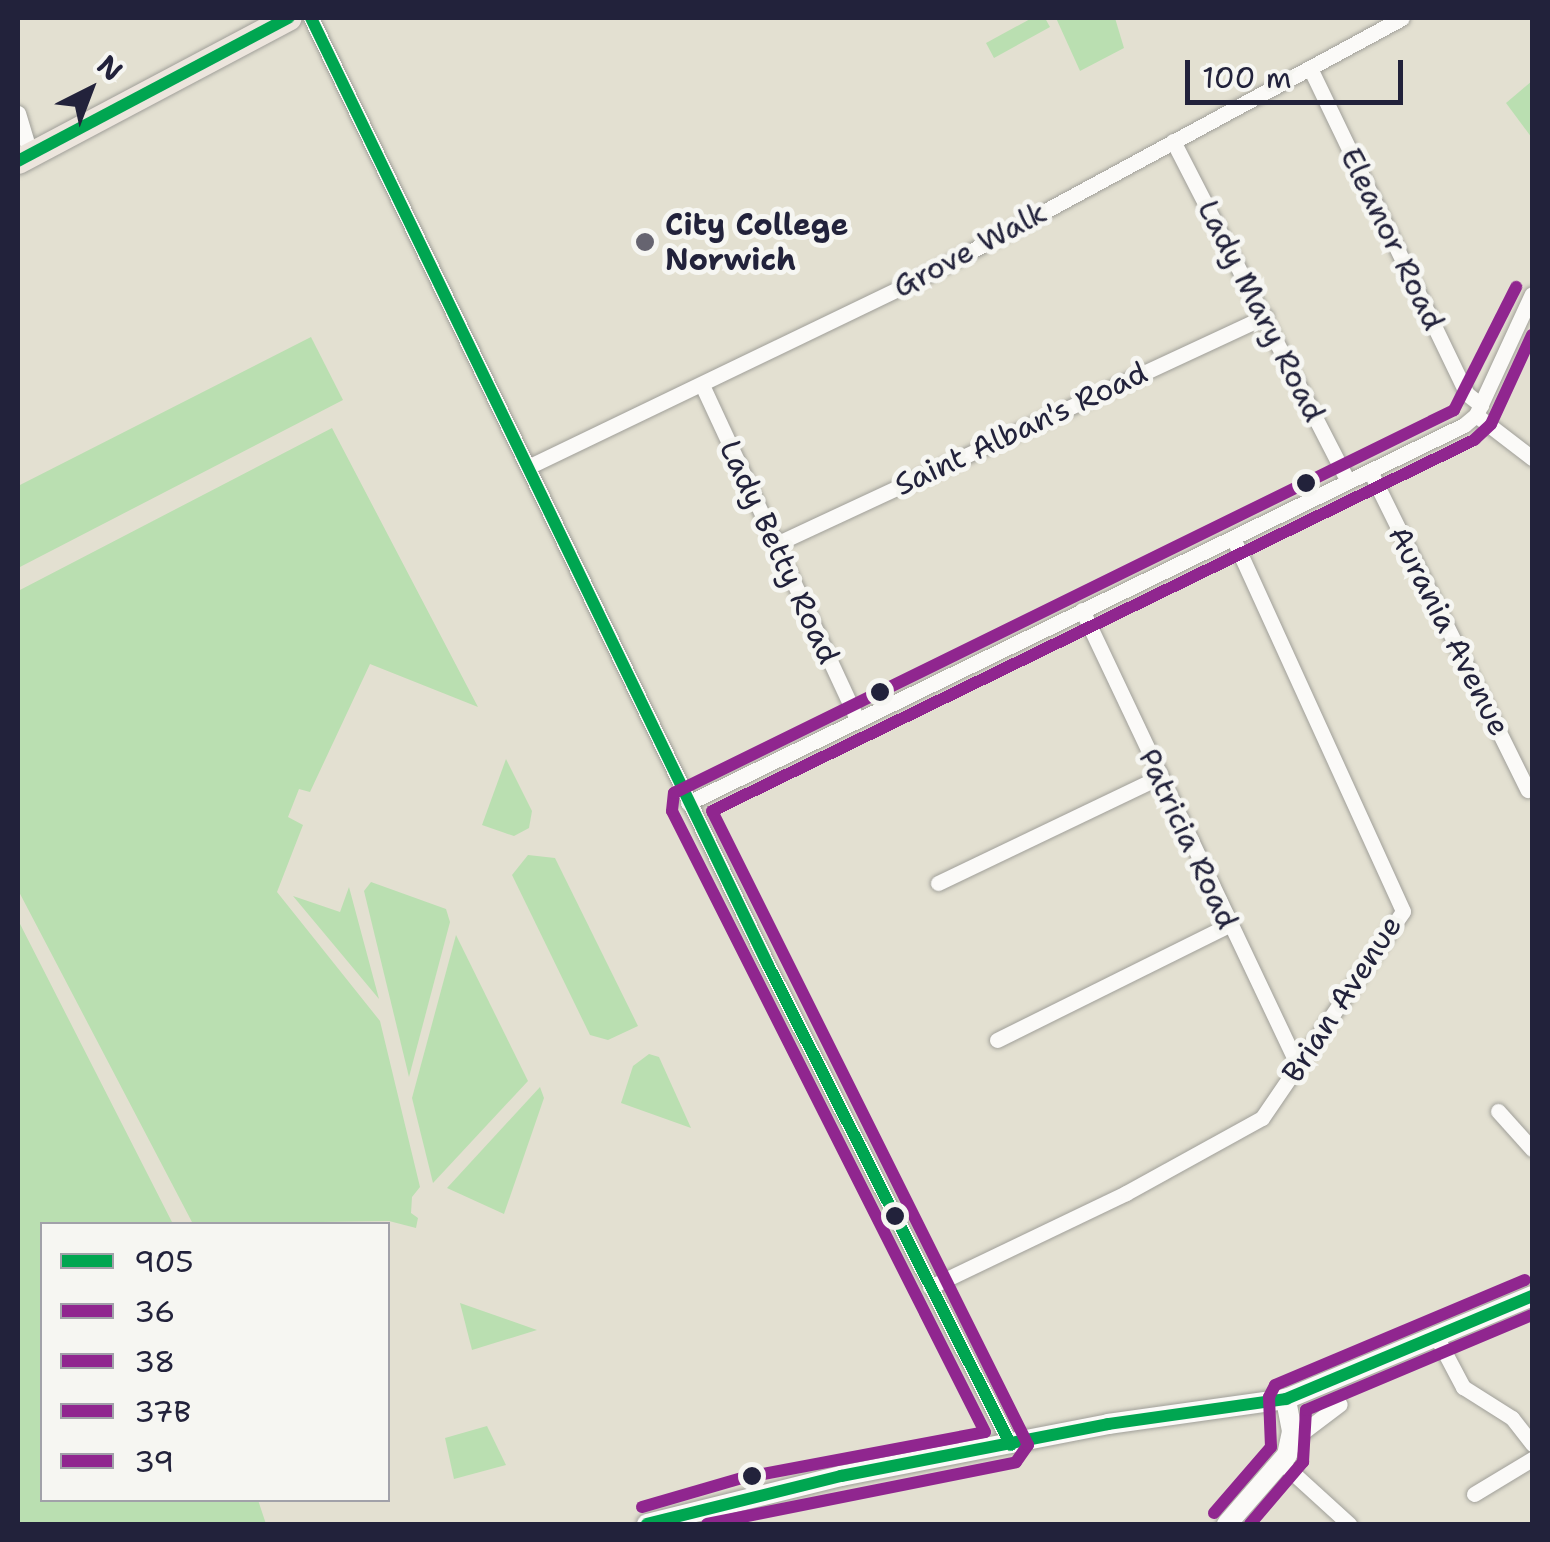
<!DOCTYPE html>
<style>
body{margin:0}
#map{position:relative;width:1550px;height:1542px;overflow:hidden;background:#e3e0d1;font-family:"Shantell Sans",sans-serif}
div>[style]{position:absolute}
.green>*{inset:0;background:#badfb1}
.roads{filter:drop-shadow(0 0 2px #a09f99) drop-shadow(0 0 2px #a09f99)}
.minor>*{height:15px;margin:-7.5px;padding:0 7.5px;transform-origin:7.5px;border-radius:7.5px;background:#fbfaf8}
.tertiary>*{height:20px;margin:-10px;padding:0 10px;transform-origin:10px;border-radius:10px;background:#fbfaf8}
.primary>*{height:25px;margin:-12.5px;padding:0 12.5px;transform-origin:12.5px;border-radius:12.5px;background:#ece5dd}
.bus-1>*{height:12px;margin:-6px;padding:0 6px;transform-origin:6px;border-radius:6px;background:#00a651}
.bus-2>*{height:12px;margin:-6px;padding:0 6px;transform-origin:6px;border-radius:6px;background:#90268f}
.bus-3>*{height:12px;margin:-6px;padding:0 6px;transform-origin:6px;border-radius:6px;background:#90268f}
.bus-4>*{height:12px;margin:-6px;padding:0 6px;transform-origin:6px;border-radius:6px;background:#90268f}
.bus-5>*{height:12px;margin:-6px;padding:0 6px;transform-origin:6px;border-radius:6px;background:#90268f}
.dots>*{width:28px;height:28px;translate:-50% -50%;box-sizing:border-box;border:5px solid #f6f6f2;border-radius:50%}
span{translate:-50% -50%;white-space:nowrap;text-align:center;line-height:1.15;-webkit-text-stroke:10px #f6f6f2;paint-order:stroke}
.poi-label{font-size:30px;color:#22223b;font-weight:700}
.left{translate:0 -50%;text-align:left}
.street-label{font-size:30px;color:#22223b}
.frame{position:absolute;inset:0;border:20px solid #22223b;pointer-events:none}
.legend{position:absolute;left:40px;top:1222px;width:350px;height:280px;box-sizing:border-box;background:#f6f6f2;border:2px solid #a1a1a9;margin:0;padding:12px 18px;list-style:none;font-size:30px;color:#22223b}
.legend li{display:flex;align-items:center;gap:20px;height:50px}
.legend b{width:50px;border:2px solid #a1a1a9}
.north{position:absolute;left:40px;top:40px;width:100px;height:100px;-webkit-text-stroke:8px #f6f6f2;paint-order:stroke;rotate:42deg;font-size:28px;font-weight:700;line-height:40px;text-align:center;color:#22223b}
.north::after{content:'';display:block;margin:auto;width:35px;height:45px;background:#22223b;clip-path:polygon(50% 0,100% 100%,50% 72%,0 100%)}
.scale{position:absolute;left:1185px;top:60px;width:218px;height:45px;box-sizing:border-box;border:5px solid #22223b;border-top:0;padding-left:12px;font-size:30px;line-height:35px;white-space:nowrap;color:#22223b;-webkit-text-stroke:8px #f6f6f2;paint-order:stroke}
</style>
<div id="map">
<div class="green">
<i style="clip-path:polygon(1032px 18px,1045px 18px,1050px 27px,994px 58px,986px 43px)"></i>
<i style="clip-path:polygon(1056px 18px,1115px 18px,1124px 48px,1080px 71px)"></i>
<i style="clip-path:polygon(1532px 81px,1532px 138px,1506px 103px)"></i>
<i style="clip-path:polygon(311px 337px,343px 400px,18px 568px,18px 486px)"></i>
<i style="clip-path:polygon(332px 428px,478px 707px,370px 664px,310px 792px,299px 789px,288px 817px,303px 825px,277px 892px,380px 1021px,420px 1187px,412px 1197px,411px 1213px,418px 1218px,416px 1228px,389px 1221px,193px 1224px,18px 890px,18px 591px)"></i>
<i style="clip-path:polygon(506px 759px,532px 811px,529px 828px,514px 836px,482px 825px)"></i>
<i style="clip-path:polygon(528px 855px,555px 858px,638px 1026px,608px 1040px,590px 1035px,512px 875px)"></i>
<i style="clip-path:polygon(371px 882px,446px 909px,450px 922px,409px 1077px,364px 891px)"></i>
<i style="clip-path:polygon(349px 887px,379px 999px,293px 896px,340px 912px)"></i>
<i style="clip-path:polygon(18px 920px,173px 1224px,42px 1224px,42px 1500px,258px 1500px,266px 1524px,18px 1524px)"></i>
<i style="clip-path:polygon(456px 935px,528px 1081px,433px 1183px,412px 1098px)"></i>
<i style="clip-path:polygon(649px 1054px,659px 1057px,691px 1128px,621px 1103px,633px 1066px)"></i>
<i style="clip-path:polygon(540px 1087px,544px 1098px,504px 1214px,447px 1188px)"></i>
<i style="clip-path:polygon(460px 1303px,537px 1330px,472px 1350px)"></i>
<i style="clip-path:polygon(487px 1426px,506px 1465px,454px 1479px,445px 1438px)"></i>
</div>
<div class="roads">
<div class="minor">
<i style="left:311px;top:18px;width:1052px;rotate:64.24deg"></i>
<i style="left:768px;top:965px;width:538px;rotate:63.15deg"></i>
<i style="left:1310px;top:68px;width:362px;rotate:64.3deg"></i>
<i style="left:1467px;top:394px;width:18px;rotate:38deg"></i>
<i style="left:18px;top:113px;width:42px;rotate:73.3deg"></i>
<i style="left:1173px;top:141px;width:382px;rotate:62.8deg"></i>
<i style="left:702px;top:385px;width:368px;rotate:65.1deg"></i>
<i style="left:1476px;top:415px;width:71px;rotate:37.5deg"></i>
<i style="left:530px;top:466px;width:438px;rotate:-25.7deg"></i>
<i style="left:925px;top:276px;width:542px;rotate:-28.41deg"></i>
<i style="left:1370px;top:471px;width:356px;rotate:63.7deg"></i>
<i style="left:776px;top:544px;width:540px;rotate:-24.95deg"></i>
<i style="left:1082px;top:610px;width:505px;rotate:64.65deg"></i>
<i style="left:688px;top:803px;width:863px;rotate:-25.97deg"></i>
<i style="left:1464px;top:425px;width:16px;rotate:-40deg"></i>
<i style="left:1476px;top:415px;width:133px;rotate:-65.2deg"></i>
<i style="left:938px;top:883px;width:245px;rotate:-25.6deg"></i>
<i style="left:997px;top:1040px;width:257px;rotate:-26.4deg"></i>
<i style="left:1498px;top:1111px;width:51px;rotate:48.2deg"></i>
<i style="left:930px;top:1287px;width:217px;rotate:-25.6deg"></i>
<i style="left:1126px;top:1193px;width:155px;rotate:-28.9deg"></i>
<i style="left:1262px;top:1118px;width:250px;rotate:-55.7deg"></i>
<i style="left:1403px;top:911px;width:410px;rotate:-114.5deg"></i>
<i style="left:1436px;top:1336px;width:58px;rotate:62.1deg"></i>
<i style="left:1463px;top:1387px;width:58px;rotate:32.3deg"></i>
<i style="left:1512px;top:1418px;width:33px;rotate:52deg"></i>
<i style="left:1291px;top:1441px;width:61px;rotate:-37.1deg"></i>
<i style="left:1282px;top:1463px;width:91px;rotate:42.3deg"></i>
<i style="left:1474px;top:1494px;width:68px;rotate:-31.1deg"></i>
</div>
<div class="tertiary">
<i style="left:647px;top:1524px;width:200px;rotate:-13.9deg"></i>
<i style="left:841px;top:1476px;width:272px;rotate:-11deg"></i>
<i style="left:1108px;top:1424px;width:180px;rotate:-8deg"></i>
<i style="left:1286px;top:1399px;width:267px;rotate:-22.7deg"></i>
<i style="left:1227px;top:1524px;width:91px;rotate:-49deg"></i>
<i style="left:1287px;top:1455px;width:25px;rotate:-78deg"></i>
<i style="left:1292px;top:1431px;width:33px;rotate:-101deg"></i>
</div>
<div class="primary">
<i style="left:18px;top:161px;width:306px;rotate:-27.9deg"></i>
</div>
</div>
<div class="bus-1">
<i style="left:311px;top:18px;width:1052px;rotate:64.24deg"></i>
<i style="left:768px;top:965px;width:538px;rotate:63.15deg"></i>
<i style="left:18px;top:161px;width:306px;rotate:-27.9deg"></i>
<i style="left:647px;top:1524px;width:200px;rotate:-13.9deg"></i>
<i style="left:841px;top:1476px;width:272px;rotate:-11deg"></i>
<i style="left:1108px;top:1424px;width:180px;rotate:-8deg"></i>
<i style="left:1286px;top:1399px;width:267px;rotate:-22.7deg"></i>
</div>
<div class="bus-2">
<i style="left:707px;top:1524px;width:315px;rotate:-11.3deg"></i>
<i style="left:1016px;top:1462px;width:21px;rotate:-55deg"></i>
<i style="left:1028px;top:1445px;width:708px;rotate:-116.49deg"></i>
<i style="left:712px;top:811px;width:848px;rotate:-25.96deg"></i>
<i style="left:1474px;top:440px;width:23px;rotate:-43deg"></i>
<i style="left:1491px;top:424px;width:98px;rotate:-65.3deg"></i>
</div>
<div class="bus-3">
<i style="left:642px;top:1507px;width:104px;rotate:-16.2deg"></i>
<i style="left:742px;top:1478px;width:247px;rotate:-10.7deg"></i>
<i style="left:985px;top:1432px;width:695px;rotate:-116.75deg"></i>
<i style="left:672px;top:811px;width:18px;rotate:-84deg"></i>
<i style="left:674px;top:793px;width:869px;rotate:-26.15deg"></i>
<i style="left:1454px;top:410px;width:138px;rotate:-63.2deg"></i>
</div>
<div class="bus-4">
<i style="left:1250px;top:1524px;width:82px;rotate:-49.5deg"></i>
<i style="left:1303px;top:1462px;width:52px;rotate:-86.7deg"></i>
<i style="left:1306px;top:1410px;width:245px;rotate:-22.8deg"></i>
</div>
<div class="bus-5">
<i style="left:1214px;top:1513px;width:87px;rotate:-49.2deg"></i>
<i style="left:1271px;top:1447px;width:50px;rotate:-92.3deg"></i>
<i style="left:1269px;top:1397px;width:13px;rotate:-63deg"></i>
<i style="left:1275px;top:1385px;width:271px;rotate:-22.8deg"></i>
</div>
<div class="dots">
<i style="left:645px;top:242px;background:#666470"></i>
<i style="left:1306px;top:483px;background:#22223b"></i>
<i style="left:880px;top:692px;background:#22223b"></i>
<i style="left:895px;top:1216px;background:#22223b"></i>
<i style="left:752px;top:1476px;background:#22223b"></i>
</div>
<div class="poi-label">
<span class="left" style="left:665px;top:242px">City College<br>Norwich</span>
</div>
<div class="street-label">
<span style="left:1392px;top:239px;rotate:64deg">Eleanor Road</span>
<span style="left:970px;top:250px;rotate:-28deg">Grove Walk</span>
<span style="left:1261px;top:311px;rotate:63deg">Lady Mary Road</span>
<span style="left:1021px;top:429px;rotate:-25deg">Saint Alban's Road</span>
<span style="left:779px;top:552px;rotate:65deg">Lady Betty Road</span>
<span style="left:1449px;top:631px;rotate:63deg">Aurania Avenue</span>
<span style="left:1188px;top:839px;rotate:65deg">Patricia Road</span>
<span style="left:1342px;top:999px;rotate:-57deg">Brian Avenue</span>
</div>
<div class="frame"></div>
<ul class="legend">
<li><b style="height:12px;background:#00a651"></b>905</li>
<li><b style="height:12px;background:#90268f"></b>36</li>
<li><b style="height:12px;background:#90268f"></b>38</li>
<li><b style="height:12px;background:#90268f"></b>37B</li>
<li><b style="height:12px;background:#90268f"></b>39</li>
</ul>
<div class="north">N</div>
<div class="scale">100 m</div>
</div>
